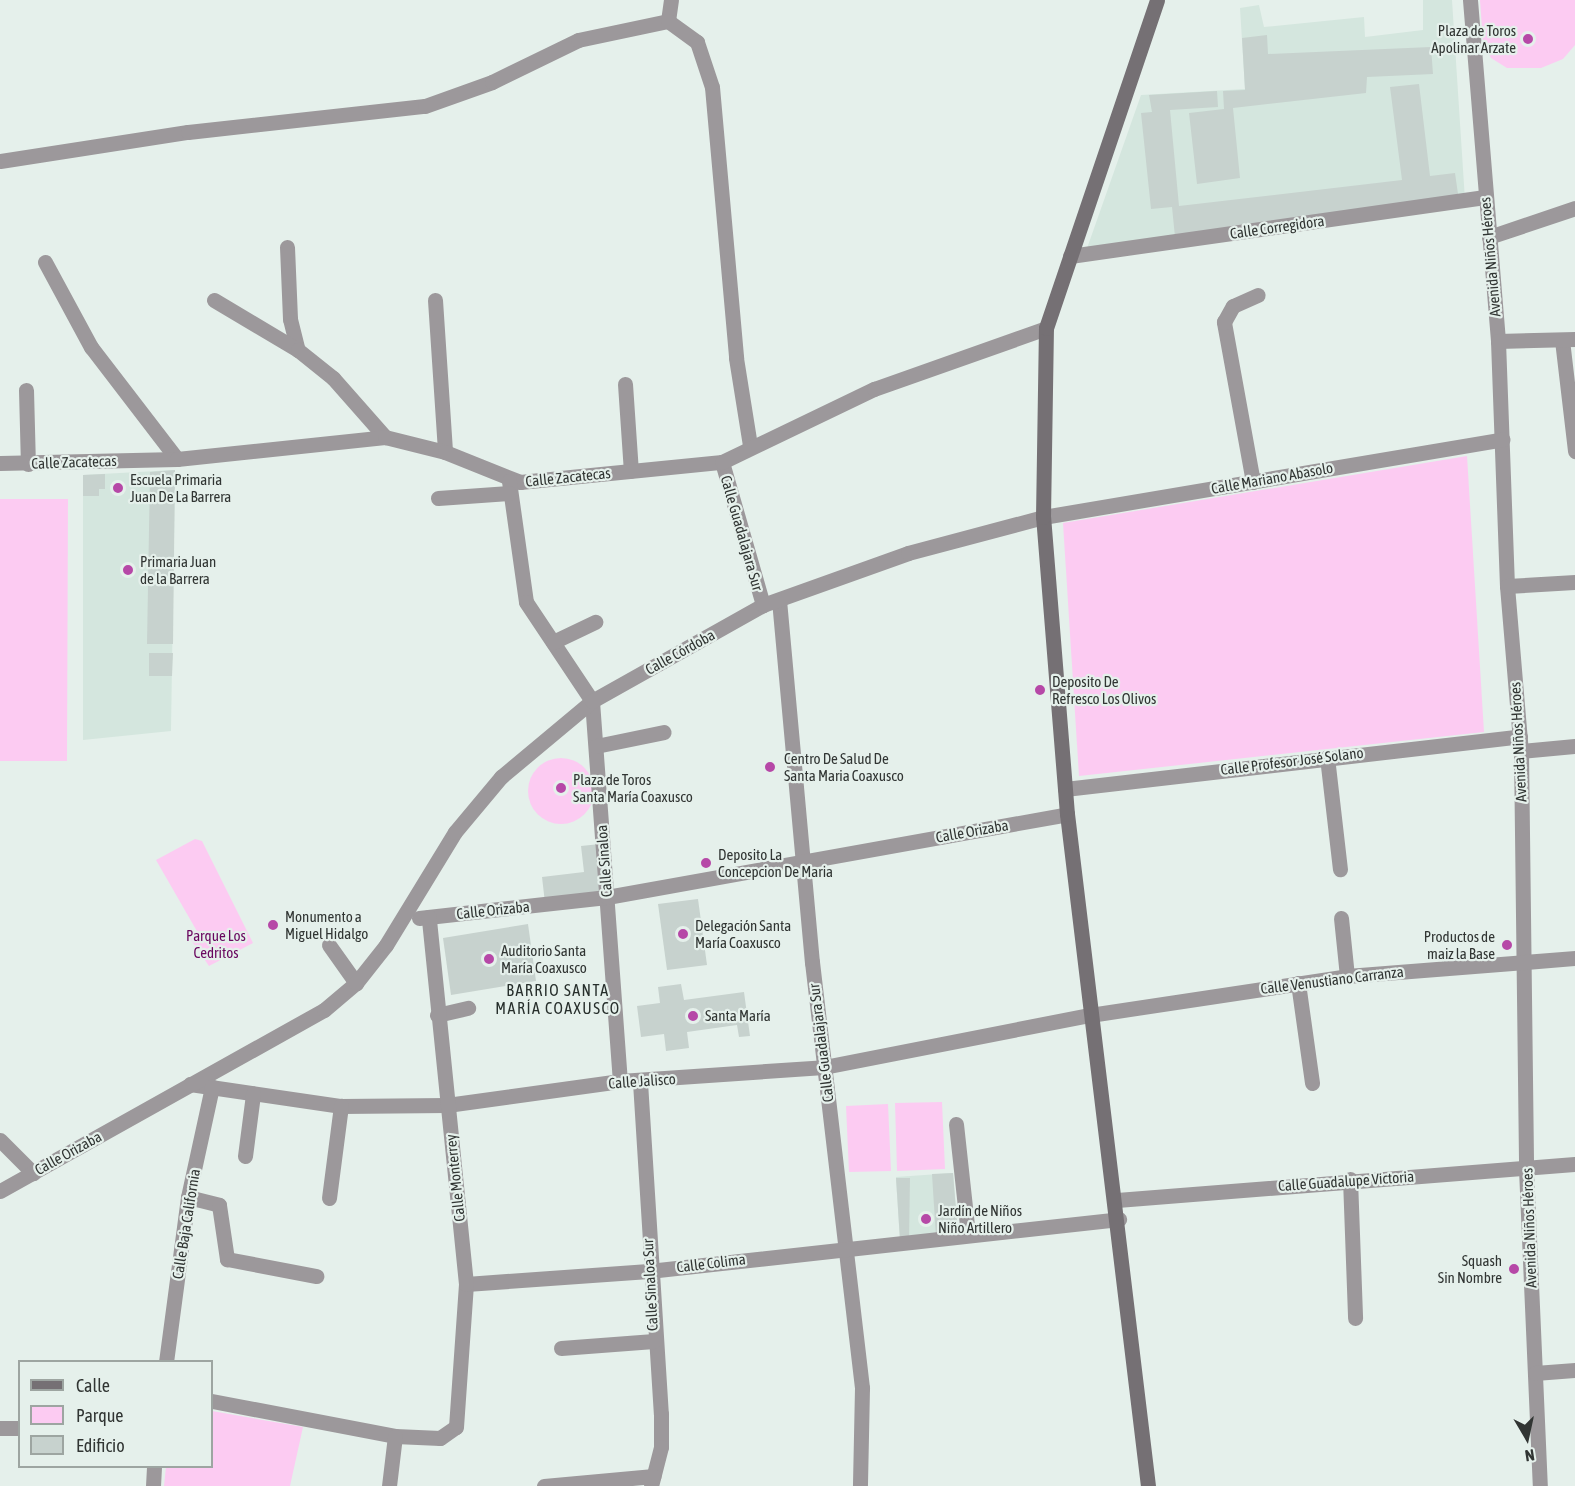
<!DOCTYPE html>
<meta charset="utf-8">
<style>
body{margin:0}
#map{position:relative;width:1575px;height:1486px;overflow:hidden;background:#e5f0eb;font-family:"Asap Condensed",sans-serif}
div>[style]{position:absolute}
.built>*{inset:0;background:#d4e6de}
.green>*{inset:0;background:#fccbf2}
.round{border-radius:50%}
.building>*{inset:0;background:#c7d2ce}
.street>*{height:15px;margin:-7.5px;padding:0 7.5px;transform-origin:7.5px;border-radius:7.5px;background:#9c989b}
.secondary>*{height:15px;margin:-7.5px;padding:0 7.5px;transform-origin:7.5px;border-radius:7.5px;background:#757074}
.dots>*{width:16px;height:16px;translate:-50% -50%;box-sizing:border-box;border:3px solid #e5f0eb;border-radius:50%}
span{translate:-50% -50%;white-space:nowrap;text-align:center;line-height:1.15;-webkit-text-stroke:4.5px #e5f0eb;paint-order:stroke}
.poi-label{font-size:15px;color:#313533}
.right{translate:-100% -50%;text-align:right}
.left{translate:0 -50%;text-align:left}
.street-label{font-size:15px;color:#313533}
.park-label{font-size:15px;color:#69065f}
.neighbourhood-label{font-size:16px;color:#272f2c;letter-spacing:1.5px}
.legend{position:absolute;left:18px;top:1360px;width:195px;height:108px;box-sizing:border-box;background:#e5f0eb;border:2px solid #9da5a1;margin:0;padding:8px 10px;list-style:none;font-size:18px;color:#313533}
.legend li{display:flex;align-items:center;gap:12px;height:30px}
.legend b{width:30px;border:2px solid #9da5a1}
.north{position:absolute;left:1497px;top:1408px;width:60px;height:60px;-webkit-text-stroke:4px #e5f0eb;paint-order:stroke;rotate:171deg;font-size:16px;font-weight:700;line-height:24px;text-align:center;color:#313533}
.north::after{content:'';display:block;margin:auto;width:21px;height:27px;background:#313533;clip-path:polygon(50% 0,100% 100%,50% 72%,0 100%)}
</style>
<div id="map">
<div class="built">
<i style="clip-path:polygon(1423px 0,1452px 0,1465px 200px,1085px 254px,1141px 95px,1245px 89px,1240px 8px,1259px 5px,1264px 27px,1364px 17px,1365px 37px,1423px 30px)"></i>
<i style="clip-path:polygon(175px 470px,171px 731px,83px 740px,83px 475px)"></i>
<i style="clip-path:polygon(953px 1173px,958px 1234px,900px 1240px,896px 1177px)"></i>
</div>
<div class="green">
<i style="clip-path:polygon(1480px 0,1575px 0,1575px 45px,1563px 59px,1541px 68px,1507px 68px,1491px 58px,1483px 43px)"></i>
<i style="clip-path:polygon(1467px 456px,1484px 732px,1079px 776px,1063px 523px)"></i>
<i style="clip-path:polygon(0 499px,68px 499px,67px 761px,0 761px)"></i>
<i class="round" style="left:528px;top:758px;width:66px;height:66px"></i>
<i style="clip-path:polygon(195px 839px,202px 841px,253px 943px,209px 966px,189px 937px,198px 933px,156px 860px)"></i>
<i style="clip-path:polygon(942px 1102px,945px 1169px,897px 1171px,895px 1103px)"></i>
<i style="clip-path:polygon(888px 1104px,891px 1171px,849px 1172px,846px 1106px)"></i>
<i style="clip-path:polygon(212px 1411px,303px 1427px,290px 1486px,164px 1486px,166px 1467px,212px 1466px)"></i>
</div>
<div class="building">
<i style="clip-path:polygon(1267px 35px,1268px 54px,1431px 47px,1433px 74px,1367px 77px,1366px 93px,1233px 108px,1240px 178px,1197px 184px,1189px 113px,1224px 109px,1223px 91px,1245px 90px,1242px 38px)"></i>
<i style="clip-path:polygon(1419px 84px,1430px 176px,1455px 173px,1459px 201px,1175px 237px,1172px 207px,1151px 209px,1141px 113px,1152px 112px,1149px 95px,1217px 91px,1218px 107px,1170px 110px,1179px 206px,1402px 180px,1390px 87px)"></i>
<i style="clip-path:polygon(175px 470px,173px 644px,147px 644px,150px 472px)"></i>
<i style="clip-path:polygon(105px 474px,105px 489px,99px 489px,99px 496px,83px 496px,83px 475px)"></i>
<i style="clip-path:polygon(149px 653px,173px 653px,172px 676px,149px 676px)"></i>
<i style="clip-path:polygon(600px 844px,606px 896px,545px 903px,542px 877px,584px 872px,581px 846px)"></i>
<i style="clip-path:polygon(698px 899px,707px 965px,667px 970px,658px 904px)"></i>
<i style="clip-path:polygon(528px 924px,536px 981px,451px 995px,443px 938px)"></i>
<i style="clip-path:polygon(681px 984px,684px 1000px,744px 992px,750px 1036px,739px 1037px,737px 1025px,687px 1032px,689px 1048px,666px 1051px,664px 1034px,641px 1037px,637px 1006px,660px 1003px,658px 987px)"></i>
<i style="clip-path:polygon(953px 1173px,958px 1234px,936px 1237px,932px 1174px)"></i>
<i style="clip-path:polygon(896px 1178px,910px 1178px,909px 1240px,900px 1240px)"></i>
</div>
<div class="street">
<i style="left:1470px;top:0;width:342px;rotate:85.3deg"></i>
<i style="left:1498px;top:341px;width:245px;rotate:87.9deg"></i>
<i style="left:1507px;top:586px;width:166px;rotate:85.2deg"></i>
<i style="left:1521px;top:751px;width:418px;rotate:89.3deg"></i>
<i style="left:1526px;top:1169px;width:317px;rotate:87.5deg"></i>
<i style="left:668px;top:21px;width:21px;rotate:-82deg"></i>
<i style="left:0;top:161px;width:190px;rotate:-8.8deg"></i>
<i style="left:188px;top:132px;width:238px;rotate:-6.3deg"></i>
<i style="left:425px;top:106px;width:71px;rotate:-19.7deg"></i>
<i style="left:492px;top:82px;width:96px;rotate:-26deg"></i>
<i style="left:578px;top:40px;width:92px;rotate:-11.9deg"></i>
<i style="left:668px;top:21px;width:36px;rotate:36deg"></i>
<i style="left:697px;top:42px;width:47px;rotate:71.6deg"></i>
<i style="left:712px;top:87px;width:272px;rotate:84.9deg"></i>
<i style="left:736px;top:358px;width:88px;rotate:80.9deg"></i>
<i style="left:1489px;top:237px;width:91px;rotate:-18.6deg"></i>
<i style="left:287px;top:247px;width:72px;rotate:87.6deg"></i>
<i style="left:290px;top:319px;width:32px;rotate:76deg"></i>
<i style="left:1070px;top:256px;width:419px;rotate:-8.1deg"></i>
<i style="left:45px;top:262px;width:97px;rotate:61.6deg"></i>
<i style="left:91px;top:347px;width:141px;rotate:52.5deg"></i>
<i style="left:214px;top:300px;width:98px;rotate:30.8deg"></i>
<i style="left:298px;top:350px;width:45px;rotate:38.7deg"></i>
<i style="left:333px;top:378px;width:79px;rotate:48.6deg"></i>
<i style="left:435px;top:300px;width:152px;rotate:86.2deg"></i>
<i style="left:1562px;top:340px;width:112px;rotate:83.3deg"></i>
<i style="left:1498px;top:341px;width:77px;rotate:-1.5deg"></i>
<i style="left:625px;top:384px;width:87px;rotate:86.1deg"></i>
<i style="left:26px;top:390px;width:74px;rotate:88.5deg"></i>
<i style="left:722px;top:462px;width:149px;rotate:74deg"></i>
<i style="left:0;top:463px;width:177px;rotate:-1.3deg"></i>
<i style="left:177px;top:459px;width:209px;rotate:-6deg"></i>
<i style="left:385px;top:437px;width:62px;rotate:14deg"></i>
<i style="left:445px;top:452px;width:81px;rotate:21.8deg"></i>
<i style="left:520px;top:482px;width:203px;rotate:-5.7deg"></i>
<i style="left:722px;top:462px;width:169px;rotate:-25.7deg"></i>
<i style="left:874px;top:389px;width:182px;rotate:-19.5deg"></i>
<i style="left:509px;top:481px;width:122px;rotate:82deg"></i>
<i style="left:526px;top:602px;width:119px;rotate:56.3deg"></i>
<i style="left:592px;top:701px;width:381px;rotate:85.8deg"></i>
<i style="left:1253px;top:482px;width:163px;rotate:-100.3deg"></i>
<i style="left:1224px;top:322px;width:18px;rotate:-61deg"></i>
<i style="left:1233px;top:306px;width:27px;rotate:-24deg"></i>
<i style="left:438px;top:498px;width:71px;rotate:-4deg"></i>
<i style="left:1507px;top:586px;width:68px;rotate:-3.4deg"></i>
<i style="left:779px;top:600px;width:364px;rotate:84.8deg"></i>
<i style="left:812px;top:962px;width:429px;rotate:83.3deg"></i>
<i style="left:862px;top:1388px;width:98px;rotate:91.2deg"></i>
<i style="left:553px;top:642px;width:47px;rotate:-25.5deg"></i>
<i style="left:596px;top:746px;width:69px;rotate:-11.6deg"></i>
<i style="left:1521px;top:751px;width:54px;rotate:-5.3deg"></i>
<i style="left:1327px;top:757px;width:113px;rotate:83.4deg"></i>
<i style="left:1065px;top:789px;width:458px;rotate:-6.6deg"></i>
<i style="left:419px;top:918px;width:189px;rotate:-6.4deg"></i>
<i style="left:607px;top:897px;width:467px;rotate:-10.2deg"></i>
<i style="left:1341px;top:918px;width:58px;rotate:84.1deg"></i>
<i style="left:329px;top:945px;width:47px;rotate:54.6deg"></i>
<i style="left:1298px;top:983px;width:101px;rotate:82deg"></i>
<i style="left:437px;top:1015px;width:32px;rotate:-13deg"></i>
<i style="left:640px;top:1082px;width:333px;rotate:86.4deg"></i>
<i style="left:661px;top:1414px;width:33px;rotate:90deg"></i>
<i style="left:661px;top:1447px;width:40px;rotate:104.4deg"></i>
<i style="left:190px;top:1084px;width:153px;rotate:8.3deg"></i>
<i style="left:341px;top:1106px;width:106px;rotate:-0.5deg"></i>
<i style="left:447px;top:1105px;width:175px;rotate:-7.9deg"></i>
<i style="left:620px;top:1081px;width:204px;rotate:-3.9deg"></i>
<i style="left:824px;top:1067px;width:271px;rotate:-11.1deg"></i>
<i style="left:1090px;top:1015px;width:260px;rotate:-8.6deg"></i>
<i style="left:1347px;top:976px;width:229px;rotate:-4.5deg"></i>
<i style="left:956px;top:1124px;width:111px;rotate:83.8deg"></i>
<i style="left:0;top:1140px;width:47px;rotate:45deg"></i>
<i style="left:245px;top:1156px;width:63px;rotate:-82.6deg"></i>
<i style="left:1350px;top:1179px;width:139px;rotate:87.9deg"></i>
<i style="left:0;top:1191px;width:371px;rotate:-29.2deg"></i>
<i style="left:324px;top:1010px;width:42px;rotate:-40.2deg"></i>
<i style="left:356px;top:983px;width:48px;rotate:-51.7deg"></i>
<i style="left:386px;top:945px;width:132px;rotate:-58.6deg"></i>
<i style="left:455px;top:832px;width:72px;rotate:-50.1deg"></i>
<i style="left:501px;top:777px;width:119px;rotate:-39.9deg"></i>
<i style="left:592px;top:701px;width:196px;rotate:-29.3deg"></i>
<i style="left:763px;top:605px;width:154px;rotate:-19.7deg"></i>
<i style="left:908px;top:553px;width:140px;rotate:-14.9deg"></i>
<i style="left:1043px;top:517px;width:466px;rotate:-9.6deg"></i>
<i style="left:188px;top:1197px;width:32px;rotate:14deg"></i>
<i style="left:219px;top:1205px;width:55px;rotate:81.6deg"></i>
<i style="left:227px;top:1259px;width:91px;rotate:10.8deg"></i>
<i style="left:329px;top:1198px;width:93px;rotate:-82.6deg"></i>
<i style="left:1117px;top:1200px;width:459px;rotate:-4.5deg"></i>
<i style="left:466px;top:1284px;width:183px;rotate:-4.1deg"></i>
<i style="left:649px;top:1271px;width:473px;rotate:-6.3deg"></i>
<i style="left:561px;top:1348px;width:93px;rotate:-4.3deg"></i>
<i style="left:166px;top:1362px;width:166px;rotate:-82.4deg"></i>
<i style="left:188px;top:1197px;width:113px;rotate:-77.7deg"></i>
<i style="left:1535px;top:1373px;width:40px;rotate:-4.3deg"></i>
<i style="left:212px;top:1401px;width:186px;rotate:10.8deg"></i>
<i style="left:395px;top:1436px;width:45px;rotate:2.5deg"></i>
<i style="left:440px;top:1438px;width:19px;rotate:-35deg"></i>
<i style="left:456px;top:1427px;width:143px;rotate:-86deg"></i>
<i style="left:466px;top:1284px;width:369px;rotate:-95.8deg"></i>
<i style="left:0;top:1428px;width:20px"></i>
<i style="left:153px;top:1486px;width:20px;rotate:-87deg"></i>
<i style="left:389px;top:1486px;width:50px;rotate:-83.2deg"></i>
<i style="left:544px;top:1486px;width:110px;rotate:-5.2deg"></i>
</div>
<div class="secondary">
<i style="left:1148px;top:1486px;width:677px;rotate:-96.87deg"></i>
<i style="left:1067px;top:814px;width:298px;rotate:-94.6deg"></i>
<i style="left:1043px;top:517px;width:189px;rotate:-89.1deg"></i>
<i style="left:1046px;top:328px;width:346px;rotate:-71.3deg"></i>
</div>
<div class="dots">
<i style="left:1528px;top:39px;background:#b648a7"></i>
<i style="left:118px;top:488px;background:#b648a7"></i>
<i style="left:128px;top:570px;background:#b648a7"></i>
<i style="left:1040px;top:690px;background:#b648a7"></i>
<i style="left:770px;top:767px;background:#b648a7"></i>
<i style="left:561px;top:788px;background:#b648a7"></i>
<i style="left:706px;top:863px;background:#b648a7"></i>
<i style="left:273px;top:925px;background:#b648a7"></i>
<i style="left:683px;top:934px;background:#b648a7"></i>
<i style="left:1507px;top:945px;background:#b648a7"></i>
<i style="left:489px;top:959px;background:#b648a7"></i>
<i style="left:693px;top:1016px;background:#b648a7"></i>
<i style="left:926px;top:1219px;background:#b648a7"></i>
<i style="left:1514px;top:1269px;background:#b648a7"></i>
</div>
<div class="poi-label">
<span class="right" style="left:1516px;top:39px">Plaza de Toros<br>Apolinar Arzate</span>
<span class="left" style="left:130px;top:488px">Escuela Primaria<br>Juan De La Barrera</span>
<span class="left" style="left:140px;top:570px">Primaria Juan<br>de la Barrera</span>
<span class="left" style="left:1052px;top:690px">Deposito De<br>Refresco Los Olivos</span>
<span class="left" style="left:784px;top:767px">Centro De Salud De<br>Santa Maria Coaxusco</span>
<span class="left" style="left:573px;top:788px">Plaza de Toros<br>Santa María Coaxusco</span>
<span class="left" style="left:718px;top:863px">Deposito La<br>Concepcion De Maria</span>
<span class="left" style="left:285px;top:925px">Monumento a<br>Miguel Hidalgo</span>
<span class="left" style="left:695px;top:934px">Delegación Santa<br>María Coaxusco</span>
<span class="right" style="left:1495px;top:945px">Productos de<br>maiz la Base</span>
<span class="left" style="left:501px;top:959px">Auditorio Santa<br>María Coaxusco</span>
<span class="left" style="left:705px;top:1016px">Santa María</span>
<span class="left" style="left:938px;top:1219px">Jardín de Niños<br>Niño Artillero</span>
<span class="right" style="left:1502px;top:1269px">Squash<br>Sin Nombre</span>
</div>
<div class="street-label">
<span style="left:1277px;top:227px;rotate:-8deg">Calle Corregidora</span>
<span style="left:1490px;top:257px;rotate:-95deg">Avenida Niños Héroes</span>
<span style="left:74px;top:462px;rotate:-2deg">Calle Zacatecas</span>
<span style="left:568px;top:477px;rotate:-6deg">Calle Zacatecas</span>
<span style="left:1272px;top:478px;rotate:-10deg">Calle Mariano Abasolo</span>
<span style="left:742px;top:533px;rotate:74deg">Calle Guadalajara Sur</span>
<span style="left:680px;top:652px;rotate:-29deg">Calle Córdoba</span>
<span style="left:1518px;top:742px;rotate:-93deg">Avenida Niños Héroes</span>
<span style="left:1292px;top:761px;rotate:-7deg">Calle Profesor José Solano</span>
<span style="left:972px;top:831px;rotate:-10deg">Calle Orizaba</span>
<span style="left:604px;top:861px;rotate:-94deg">Calle Sinaloa</span>
<span style="left:493px;top:910px;rotate:-6deg">Calle Orizaba</span>
<span style="left:1332px;top:980px;rotate:-7deg">Calle Venustiano Carranza</span>
<span style="left:821px;top:1043px;rotate:-97deg">Calle Guadalajara Sur</span>
<span style="left:642px;top:1081px;rotate:-4deg">Calle Jalisco</span>
<span style="left:68px;top:1153px;rotate:-29deg">Calle Orizaba</span>
<span style="left:455px;top:1178px;rotate:-96deg">Calle Monterrey</span>
<span style="left:1346px;top:1181px;rotate:-4deg">Calle Guadalupe Victoria</span>
<span style="left:186px;top:1224px;rotate:-81deg">Calle Baja California</span>
<span style="left:1529px;top:1228px;rotate:-92deg">Avenida Niños Héroes</span>
<span style="left:711px;top:1263px;rotate:-7deg">Calle Colima</span>
<span style="left:650px;top:1285px;rotate:-93deg">Calle Sinaloa Sur</span>
</div>
<div class="park-label">
<span style="left:216px;top:944px">Parque Los<br>Cedritos</span>
</div>
<div class="neighbourhood-label">
<span style="left:558px;top:999px">BARRIO SANTA<br>MARÍA COAXUSCO</span>
</div>
<ul class="legend">
<li><b style="height:8px;background:#757074"></b>Calle</li>
<li><b style="height:16px;background:#fccbf2"></b>Parque</li>
<li><b style="height:16px;background:#c7d2ce"></b>Edificio</li>
</ul>
<div class="north">N</div>
</div>
